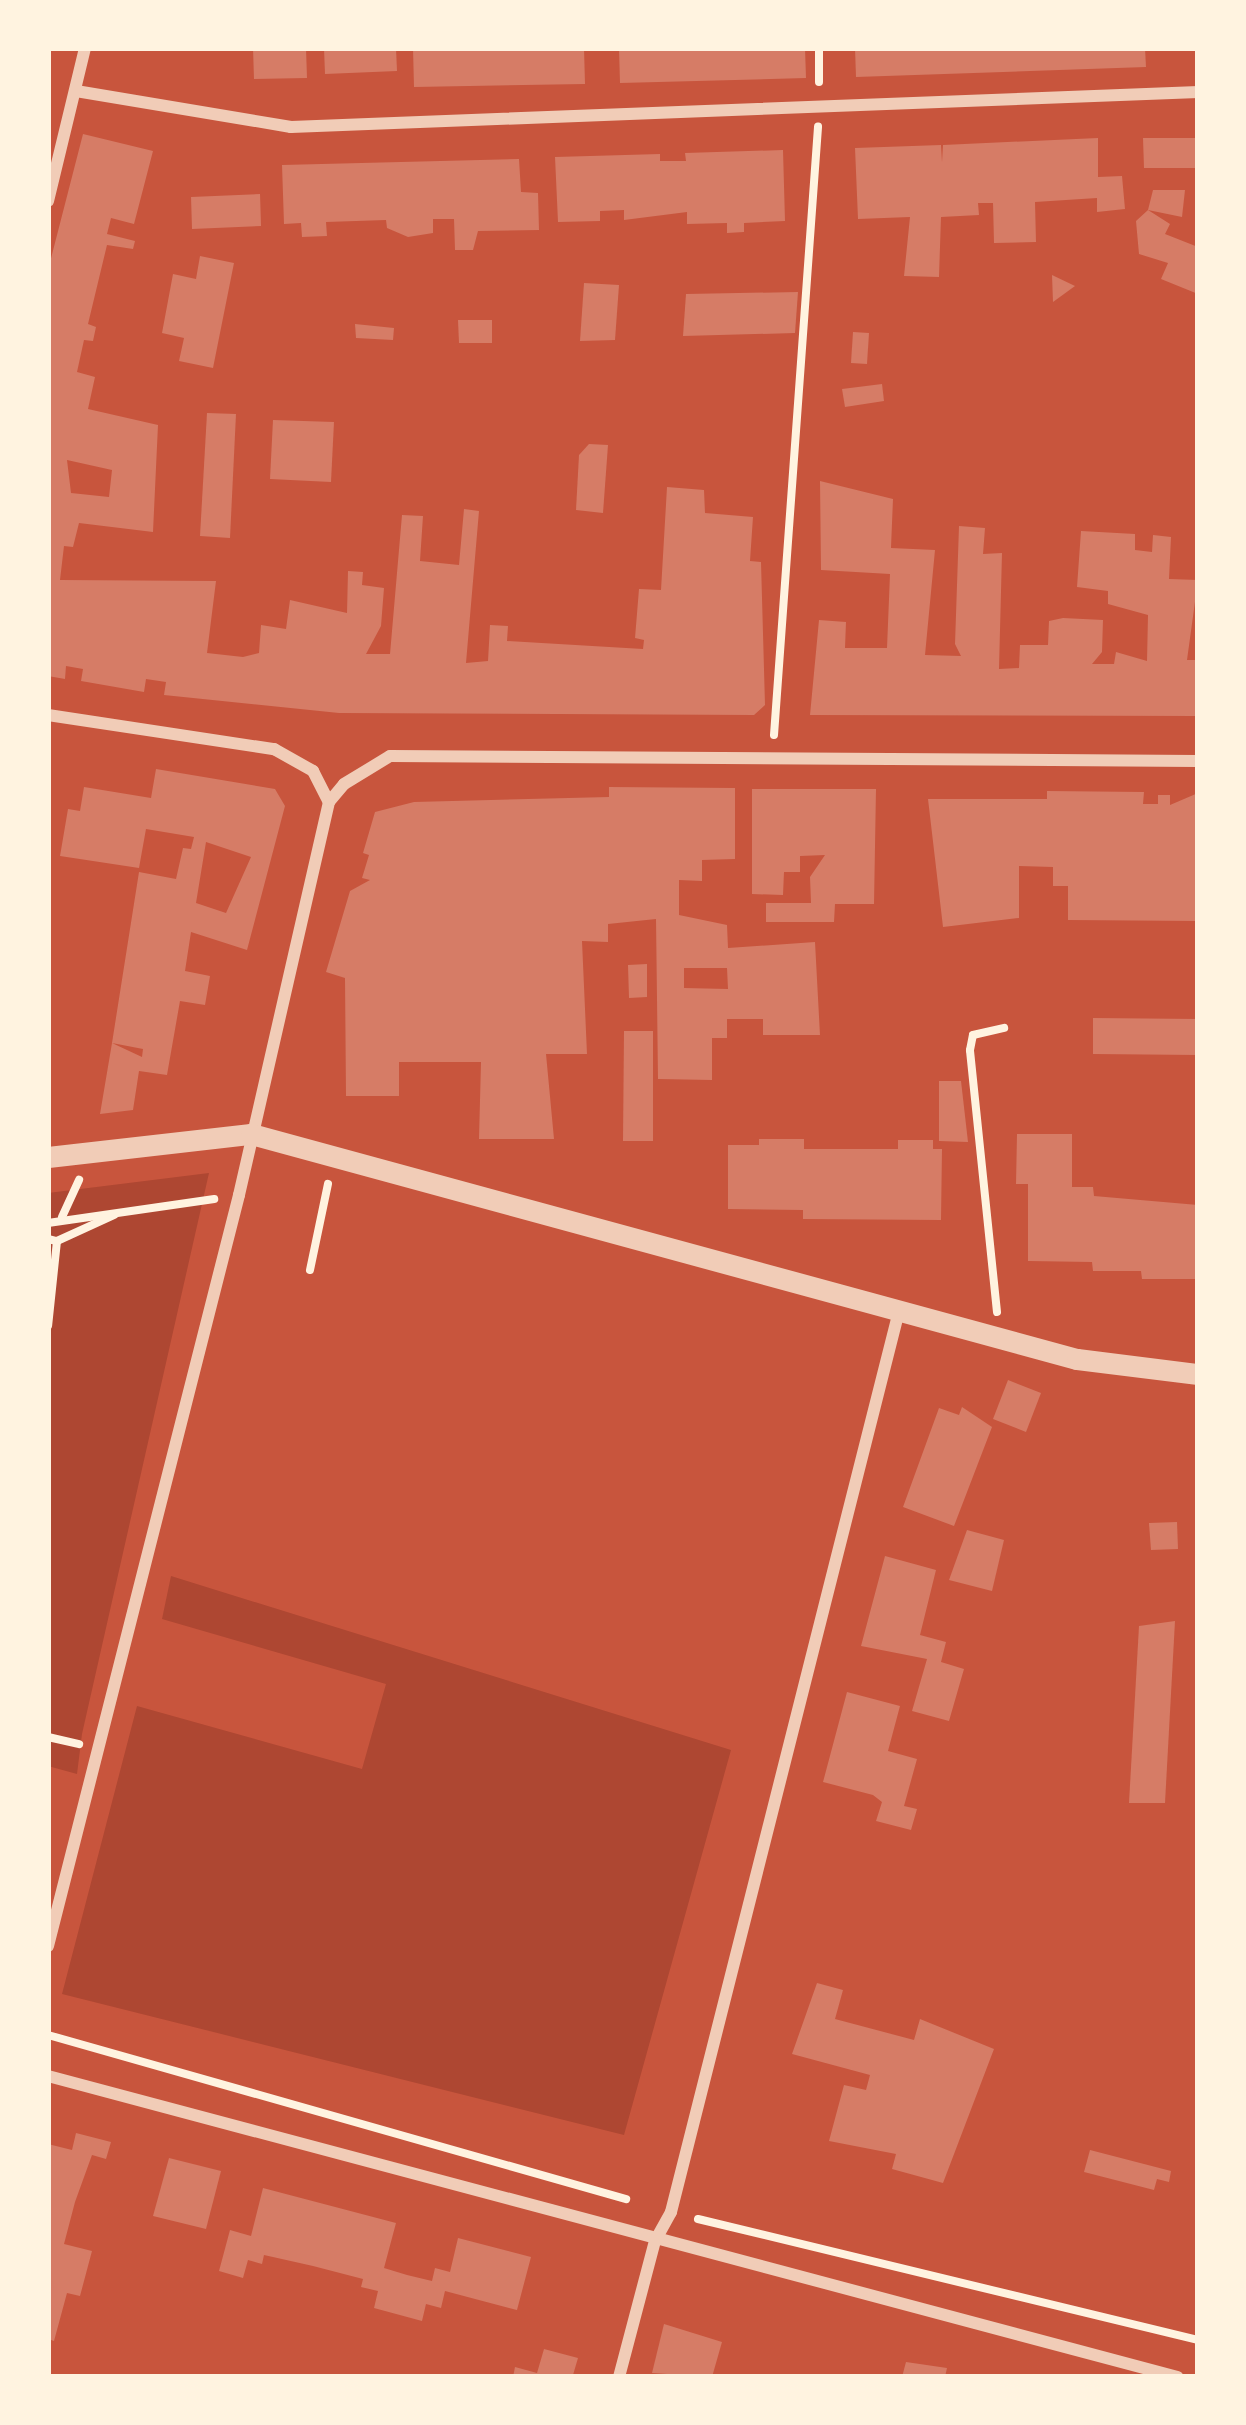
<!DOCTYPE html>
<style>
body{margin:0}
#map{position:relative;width:1246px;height:2425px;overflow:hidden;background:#c8553d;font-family:"Times New Roman",serif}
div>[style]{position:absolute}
.green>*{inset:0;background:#ae4732}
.building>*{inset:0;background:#d67c66}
.path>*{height:8px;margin:-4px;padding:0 4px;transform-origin:4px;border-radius:4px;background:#fff3e0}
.minor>*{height:12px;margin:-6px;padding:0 6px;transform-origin:6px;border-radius:6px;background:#f1ccb7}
.tertiary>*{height:21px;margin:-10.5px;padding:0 10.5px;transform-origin:10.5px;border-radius:10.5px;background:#f1ccb7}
span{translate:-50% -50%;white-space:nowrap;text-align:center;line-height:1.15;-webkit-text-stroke:12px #fff3e0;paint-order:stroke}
.frame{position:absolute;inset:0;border:51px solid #fff3e0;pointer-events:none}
</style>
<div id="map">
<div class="green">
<i style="clip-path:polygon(209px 1173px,82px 1734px,77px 1774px,48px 1766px,48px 1193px)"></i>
<i style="clip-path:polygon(171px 1576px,731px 1750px,624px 2135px,62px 1994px,137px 1706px,362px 1769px,386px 1684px,162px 1619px)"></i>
</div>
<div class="building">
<i style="clip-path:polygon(253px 48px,306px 48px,307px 78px,254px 79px)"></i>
<i style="clip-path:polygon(324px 48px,396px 48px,397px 71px,325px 74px)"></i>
<i style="clip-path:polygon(413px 48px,584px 48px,585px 84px,414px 87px)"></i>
<i style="clip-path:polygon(619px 48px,805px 48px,806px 78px,620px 83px)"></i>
<i style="clip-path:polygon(855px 48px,1145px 48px,1146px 67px,856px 77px)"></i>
<i style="clip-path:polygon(evenodd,83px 134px,153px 151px,134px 224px,111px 218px,107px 234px,135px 241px,133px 249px,107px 245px,88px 324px,96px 327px,93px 341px,84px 340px,77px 372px,95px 377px,88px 409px,158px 425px,153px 532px,79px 523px,73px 547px,64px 546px,60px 580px,216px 581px,207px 653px,243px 657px,259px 653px,261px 625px,286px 629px,290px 600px,347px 613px,348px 571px,363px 572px,362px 585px,384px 588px,381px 626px,366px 654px,390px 654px,402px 515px,423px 516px,420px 561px,459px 565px,464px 509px,479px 511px,466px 663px,488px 661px,490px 625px,508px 626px,507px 641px,643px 649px,644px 640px,635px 638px,639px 589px,661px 590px,667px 487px,704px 490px,705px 513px,753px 517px,750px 561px,761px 562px,765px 705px,754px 715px,339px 713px,164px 695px,166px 682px,146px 679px,144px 692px,81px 681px,83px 669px,66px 666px,65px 679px,48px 676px,48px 270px,83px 134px,67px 460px,112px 470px,109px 497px,71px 493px,67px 460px)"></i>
<i style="clip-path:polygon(1098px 138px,1098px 177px,1122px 176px,1125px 209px,1097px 212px,1097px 198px,1035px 202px,1036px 242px,994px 243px,993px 203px,978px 203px,979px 215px,941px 217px,939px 277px,904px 276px,910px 217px,858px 219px,855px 148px,941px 145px,942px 162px,943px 145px)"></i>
<i style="clip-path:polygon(1143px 138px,1198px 138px,1198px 168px,1144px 168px)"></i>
<i style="clip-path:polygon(783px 150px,785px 221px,744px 223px,744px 232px,727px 233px,727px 223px,687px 224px,687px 212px,624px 220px,624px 210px,600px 211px,600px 221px,558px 222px,555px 157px,660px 154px,660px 161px,686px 161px,685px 153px)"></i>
<i style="clip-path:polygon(519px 159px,521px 192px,538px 193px,539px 230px,478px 231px,473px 250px,455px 250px,454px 219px,433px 219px,433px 233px,408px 237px,387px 228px,386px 220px,326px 222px,327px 236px,302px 237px,301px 223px,284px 224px,282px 165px)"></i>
<i style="clip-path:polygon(1153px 190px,1185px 190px,1182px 217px,1148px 210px)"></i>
<i style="clip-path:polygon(260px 194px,261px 226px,192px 229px,191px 197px)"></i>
<i style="clip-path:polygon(1148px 210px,1170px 224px,1165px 234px,1198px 247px,1198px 294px,1161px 279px,1168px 263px,1139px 254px,1136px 221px)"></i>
<i style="clip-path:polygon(200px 256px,234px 263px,213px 368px,179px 361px,184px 338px,162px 333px,173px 274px,196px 279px)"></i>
<i style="clip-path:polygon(1052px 275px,1075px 286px,1053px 302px)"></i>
<i style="clip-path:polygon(584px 283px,619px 285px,615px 340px,580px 341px)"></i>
<i style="clip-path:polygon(798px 292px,795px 333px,683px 336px,686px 294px)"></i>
<i style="clip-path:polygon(458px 320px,492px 320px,492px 343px,459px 343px)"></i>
<i style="clip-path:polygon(355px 324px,394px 328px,393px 340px,356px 338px)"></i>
<i style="clip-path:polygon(853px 332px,869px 333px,867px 364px,851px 363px)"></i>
<i style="clip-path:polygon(882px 384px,884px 401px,845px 407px,842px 389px)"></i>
<i style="clip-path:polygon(207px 413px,236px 414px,230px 538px,200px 536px)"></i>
<i style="clip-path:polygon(273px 420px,334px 422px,331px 482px,270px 479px)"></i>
<i style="clip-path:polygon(589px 444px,608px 445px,603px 513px,576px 510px,579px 455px)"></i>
<i style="clip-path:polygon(820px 481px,893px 499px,891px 548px,935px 550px,925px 655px,961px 656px,955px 644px,959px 526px,985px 528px,983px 554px,1002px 553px,999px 669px,1019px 668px,1020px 645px,1048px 645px,1049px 621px,1063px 618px,1103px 620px,1102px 652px,1092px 664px,1114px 664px,1116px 652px,1147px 661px,1148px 615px,1108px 604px,1108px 591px,1077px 587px,1081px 531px,1135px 534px,1135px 550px,1152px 552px,1153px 535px,1171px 537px,1169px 579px,1198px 580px,1187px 660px,1198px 660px,1198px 716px,810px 715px,819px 620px,846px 622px,845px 648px,887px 648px,890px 574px,821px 570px)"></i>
<i style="clip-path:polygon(evenodd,156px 769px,275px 789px,285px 806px,247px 950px,191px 932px,185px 971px,210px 976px,205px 1005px,180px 1001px,167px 1075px,139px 1071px,133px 1110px,100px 1114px,112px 1043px,142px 1057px,143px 1049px,112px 1043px,139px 872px,176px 879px,183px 848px,191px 849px,194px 837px,146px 829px,139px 868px,60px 856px,68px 809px,80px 811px,84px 787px,151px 798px,156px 769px,206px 842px,251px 857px,226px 913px,196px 903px,206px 842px)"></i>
<i style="clip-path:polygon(evenodd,609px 787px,735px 788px,735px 859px,702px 860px,702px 881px,679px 880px,679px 915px,727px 925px,728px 948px,815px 942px,820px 1035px,763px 1035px,763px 1019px,727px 1019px,727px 1038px,712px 1038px,712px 1080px,658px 1079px,656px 919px,608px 924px,608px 942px,582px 941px,587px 1054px,546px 1054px,554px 1139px,479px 1139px,481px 1062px,399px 1062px,399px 1096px,346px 1096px,345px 978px,326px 972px,350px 891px,370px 880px,362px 878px,369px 855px,363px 853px,375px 812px,414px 802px,609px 797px,609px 787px,684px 968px,727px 968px,728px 989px,684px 988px,684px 968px)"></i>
<i style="clip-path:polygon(752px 789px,876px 789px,874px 904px,835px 904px,834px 922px,766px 922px,766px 903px,811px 903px,810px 877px,825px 855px,800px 856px,800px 872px,784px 872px,783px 895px,752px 894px)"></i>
<i style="clip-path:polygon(1047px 791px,1144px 792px,1143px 804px,1158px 804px,1158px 795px,1170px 795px,1170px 805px,1198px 793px,1198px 921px,1068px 920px,1068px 886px,1053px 886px,1053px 867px,1019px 866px,1019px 918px,943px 927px,928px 799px,1047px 799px)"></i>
<i style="clip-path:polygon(647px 964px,647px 997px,629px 998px,628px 965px)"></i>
<i style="clip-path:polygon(1093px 1018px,1198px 1019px,1198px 1055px,1093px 1054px)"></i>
<i style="clip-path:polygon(624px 1031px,653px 1031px,653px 1141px,623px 1141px)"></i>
<i style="clip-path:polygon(939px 1081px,961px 1081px,968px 1142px,939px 1141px)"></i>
<i style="clip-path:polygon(1017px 1134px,1072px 1134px,1072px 1187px,1093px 1187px,1094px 1196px,1198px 1205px,1198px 1279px,1142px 1279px,1141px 1271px,1093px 1271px,1092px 1262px,1028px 1261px,1028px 1184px,1016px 1184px)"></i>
<i style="clip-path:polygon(759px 1139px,804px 1139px,804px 1149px,898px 1149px,898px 1140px,933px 1140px,933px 1149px,942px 1149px,941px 1220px,803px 1219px,803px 1210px,728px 1209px,728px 1145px,759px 1145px)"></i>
<i style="clip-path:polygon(1008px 1380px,1041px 1393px,1026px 1432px,993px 1419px)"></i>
<i style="clip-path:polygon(962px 1407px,992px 1427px,954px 1526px,903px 1507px,939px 1408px,959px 1415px)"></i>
<i style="clip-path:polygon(1177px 1522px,1178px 1549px,1151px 1550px,1149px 1523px)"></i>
<i style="clip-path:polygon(967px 1530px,1004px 1540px,992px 1591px,949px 1580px)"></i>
<i style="clip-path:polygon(885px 1556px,936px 1570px,920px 1635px,946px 1642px,941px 1662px,964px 1669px,949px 1721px,912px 1711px,927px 1659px,861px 1646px)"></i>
<i style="clip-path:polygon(1175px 1621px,1165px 1803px,1129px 1803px,1139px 1626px)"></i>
<i style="clip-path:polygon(847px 1692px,900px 1706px,888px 1751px,917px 1759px,904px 1806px,917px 1809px,911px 1830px,876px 1821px,882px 1802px,873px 1795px,823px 1782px)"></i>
<i style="clip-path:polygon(817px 1983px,843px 1990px,835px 2019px,914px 2040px,920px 2019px,994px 2049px,943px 2183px,892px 2169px,896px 2154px,829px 2141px,844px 2085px,866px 2090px,870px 2075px,792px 2054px)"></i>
<i style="clip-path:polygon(76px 2133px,111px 2142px,106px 2159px,92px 2155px,75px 2202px,64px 2244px,92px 2251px,80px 2296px,67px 2293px,54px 2341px,48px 2339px,48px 2144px,72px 2150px)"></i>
<i style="clip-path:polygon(1090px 2150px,1171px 2171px,1169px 2182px,1157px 2179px,1154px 2190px,1084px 2172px)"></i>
<i style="clip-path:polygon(169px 2158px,221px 2171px,206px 2229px,153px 2216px)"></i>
<i style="clip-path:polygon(263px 2188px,396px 2223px,384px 2268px,407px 2275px,432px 2281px,435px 2268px,450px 2272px,458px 2238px,531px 2257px,517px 2310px,445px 2291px,441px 2308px,426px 2304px,422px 2321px,374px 2308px,378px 2291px,361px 2287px,363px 2279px,313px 2266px,264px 2255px,262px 2264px,248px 2260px,243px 2278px,219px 2271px,230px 2230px,251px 2236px)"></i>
<i style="clip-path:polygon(664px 2324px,722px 2342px,712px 2377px,652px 2373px)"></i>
<i style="clip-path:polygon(544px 2349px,578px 2358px,573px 2375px,513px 2377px,515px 2367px,537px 2373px)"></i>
<i style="clip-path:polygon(906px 2362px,947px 2368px,945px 2377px,902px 2377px)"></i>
</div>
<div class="path">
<i style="left:819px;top:48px;width:34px;rotate:90deg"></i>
<i style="left:774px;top:735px;width:610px;rotate:-85.86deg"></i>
<i style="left:62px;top:1217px;width:41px;rotate:-65.3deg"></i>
<i style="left:48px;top:1223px;width:168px;rotate:-8.2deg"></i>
<i style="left:48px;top:1239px;width:9px;rotate:13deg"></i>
<i style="left:57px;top:1241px;width:85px;rotate:96deg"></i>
<i style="left:57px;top:1241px;width:63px;rotate:-24.5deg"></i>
<i style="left:310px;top:1270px;width:88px;rotate:-78.2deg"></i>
<i style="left:997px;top:1312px;width:263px;rotate:-95.9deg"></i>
<i style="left:970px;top:1050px;width:15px;rotate:-79deg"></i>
<i style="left:973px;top:1035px;width:32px;rotate:-13deg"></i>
<i style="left:48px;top:1737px;width:32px;rotate:13deg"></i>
<i style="left:48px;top:2035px;width:601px;rotate:15.84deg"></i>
<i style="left:698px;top:2219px;width:514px;rotate:13.6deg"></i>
</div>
<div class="minor">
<i style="left:76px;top:91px;width:218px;rotate:9.5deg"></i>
<i style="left:291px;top:127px;width:908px;rotate:-2.21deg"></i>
<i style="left:48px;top:201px;width:157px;rotate:-76.4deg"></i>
<i style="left:48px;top:715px;width:229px;rotate:8.6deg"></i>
<i style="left:274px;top:749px;width:45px;rotate:29.4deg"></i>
<i style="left:313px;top:771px;width:35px;rotate:63deg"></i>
<i style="left:48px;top:1946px;width:775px;rotate:-75.73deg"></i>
<i style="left:239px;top:1195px;width:403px;rotate:-77.1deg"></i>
<i style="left:329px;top:802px;width:23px;rotate:-50deg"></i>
<i style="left:344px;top:784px;width:54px;rotate:-31.3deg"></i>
<i style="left:390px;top:756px;width:808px;rotate:0.35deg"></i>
<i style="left:48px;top:2076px;width:1169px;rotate:14.92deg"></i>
<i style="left:619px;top:2377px;width:141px;rotate:-75.2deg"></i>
<i style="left:655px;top:2241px;width:33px;rotate:-61deg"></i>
<i style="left:671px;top:2212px;width:929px;rotate:-75.8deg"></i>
</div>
<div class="tertiary">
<i style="left:48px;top:1157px;width:204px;rotate:-6.5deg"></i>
<i style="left:251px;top:1134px;width:856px;rotate:15.24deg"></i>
<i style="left:1077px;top:1359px;width:122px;rotate:7.1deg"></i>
</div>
<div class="frame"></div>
</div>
